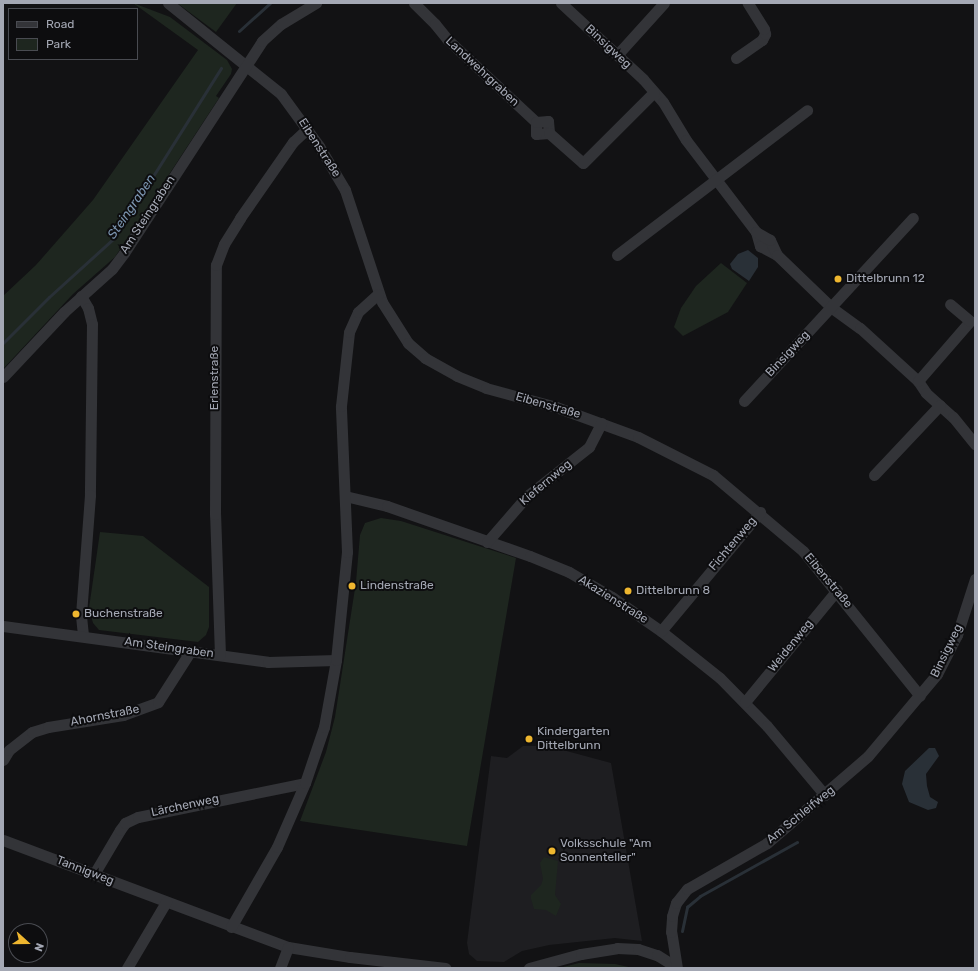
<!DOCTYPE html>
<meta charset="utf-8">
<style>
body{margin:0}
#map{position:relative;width:978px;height:971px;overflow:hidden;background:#121214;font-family:Rubik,sans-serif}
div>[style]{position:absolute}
.built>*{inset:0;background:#1e1e21}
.green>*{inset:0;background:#1e261f}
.water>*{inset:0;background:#293037}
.stream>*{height:3px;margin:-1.5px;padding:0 1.5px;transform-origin:1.5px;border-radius:1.5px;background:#293037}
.minor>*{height:11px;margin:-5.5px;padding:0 5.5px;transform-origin:5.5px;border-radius:5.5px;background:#333438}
.dots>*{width:11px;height:11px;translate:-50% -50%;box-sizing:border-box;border:2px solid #0d0d0f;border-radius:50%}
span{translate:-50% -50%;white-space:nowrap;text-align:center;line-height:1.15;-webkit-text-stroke:4px #0d0d0f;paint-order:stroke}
.street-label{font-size:12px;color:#a4a8b4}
.poi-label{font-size:12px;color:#a4a8b4}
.left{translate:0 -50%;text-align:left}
.water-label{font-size:13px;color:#7b94af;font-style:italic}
.frame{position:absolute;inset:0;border:4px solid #a4a8b4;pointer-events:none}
.legend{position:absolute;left:8px;top:8px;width:130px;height:52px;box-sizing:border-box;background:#0d0d0f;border:1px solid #494b51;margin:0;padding:5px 7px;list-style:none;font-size:12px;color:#a4a8b4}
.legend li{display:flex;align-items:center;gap:8px;height:20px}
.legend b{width:20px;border:1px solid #494b51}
.north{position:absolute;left:8px;top:923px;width:40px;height:40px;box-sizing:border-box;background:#0d0d0f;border:1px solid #494b51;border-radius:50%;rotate:111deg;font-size:11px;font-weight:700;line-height:16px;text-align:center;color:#a4a8b4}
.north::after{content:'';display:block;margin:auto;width:14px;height:18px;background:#eeb62f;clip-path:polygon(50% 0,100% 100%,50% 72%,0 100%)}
</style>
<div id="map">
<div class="built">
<i style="clip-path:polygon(523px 746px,548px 746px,611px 763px,642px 941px,615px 938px,549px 945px,522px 951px,504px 962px,477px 961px,469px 954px,467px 943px,491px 756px,507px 758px)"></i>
</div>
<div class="green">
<i style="clip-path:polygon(133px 3px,170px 17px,227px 60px,232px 69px,231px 74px,216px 96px,219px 98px,115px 257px,73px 294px,3px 369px,3px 296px,36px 265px,93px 200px,198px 50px)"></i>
<i style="clip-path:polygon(177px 3px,237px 3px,216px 32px)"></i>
<i style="clip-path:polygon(721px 263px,747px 283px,728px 312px,683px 336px,674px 327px,681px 308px,696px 286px)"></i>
<i style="clip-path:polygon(381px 518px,401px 521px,516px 558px,467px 846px,300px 821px,326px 752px,335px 717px,356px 582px,360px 535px,365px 523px)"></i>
<i style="clip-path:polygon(100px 532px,143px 536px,209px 587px,209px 627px,206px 635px,198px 642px,99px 630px,93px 623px,89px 608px)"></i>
<i style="clip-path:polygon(544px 857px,558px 861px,555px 895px,561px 904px,556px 916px,546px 910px,534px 909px,531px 899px,531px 895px,541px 885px,543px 879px,540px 863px)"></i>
<i style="clip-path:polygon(579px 963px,615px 964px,633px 968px,559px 968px)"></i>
</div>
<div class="water">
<i style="clip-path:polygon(748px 250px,758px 258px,758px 267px,749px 281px,732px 269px,730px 264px,738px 254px)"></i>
<i style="clip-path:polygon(929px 748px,935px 748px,939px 756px,926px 774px,927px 786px,930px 797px,938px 802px,936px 808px,928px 810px,909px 802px,902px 784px,905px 771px)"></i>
</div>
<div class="stream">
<i style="left:239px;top:31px;width:42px;rotate:-42.1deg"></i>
<i style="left:3px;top:343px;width:65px;rotate:-45deg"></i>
<i style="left:49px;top:297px;width:88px;rotate:-42.2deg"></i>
<i style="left:114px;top:238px;width:201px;rotate:-57.8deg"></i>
<i style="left:682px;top:931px;width:25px;rotate:-78deg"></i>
<i style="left:687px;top:907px;width:17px;rotate:-40deg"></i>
<i style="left:700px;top:896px;width:111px;rotate:-29.1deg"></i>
</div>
<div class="minor">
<i style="left:168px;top:3px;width:145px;rotate:38.8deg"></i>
<i style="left:281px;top:94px;width:64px;rotate:53.8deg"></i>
<i style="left:319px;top:146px;width:51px;rotate:59.4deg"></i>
<i style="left:345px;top:190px;width:118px;rotate:71.7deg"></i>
<i style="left:382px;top:302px;width:49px;rotate:57.6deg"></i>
<i style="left:408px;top:343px;width:23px;rotate:41deg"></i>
<i style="left:425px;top:358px;width:37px;rotate:29deg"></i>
<i style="left:457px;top:376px;width:31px;rotate:22deg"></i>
<i style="left:486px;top:388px;width:73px;rotate:15.2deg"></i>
<i style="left:556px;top:407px;width:87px;rotate:20.1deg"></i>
<i style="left:638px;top:437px;width:84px;rotate:26.9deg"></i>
<i style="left:713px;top:475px;width:118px;rotate:40.2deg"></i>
<i style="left:803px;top:551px;width:186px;rotate:51.1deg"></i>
<i style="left:414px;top:3px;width:30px;rotate:45deg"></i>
<i style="left:435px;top:24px;width:19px;rotate:51deg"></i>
<i style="left:447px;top:39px;width:122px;rotate:43deg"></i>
<i style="left:561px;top:3px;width:112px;rotate:42.8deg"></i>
<i style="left:643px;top:79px;width:30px;rotate:49deg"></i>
<i style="left:663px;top:102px;width:44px;rotate:58.8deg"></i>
<i style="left:686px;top:140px;width:116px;rotate:52.7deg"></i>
<i style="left:756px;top:232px;width:15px;rotate:74deg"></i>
<i style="left:760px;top:246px;width:19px;rotate:28deg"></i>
<i style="left:777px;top:255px;width:17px;rotate:-115deg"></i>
<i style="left:770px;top:240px;width:16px;rotate:-150deg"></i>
<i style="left:617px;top:55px;width:70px;rotate:-47.9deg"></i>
<i style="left:736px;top:58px;width:32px;rotate:-35deg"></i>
<i style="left:762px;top:40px;width:7px;rotate:-63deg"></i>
<i style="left:765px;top:34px;width:5px;rotate:-101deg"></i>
<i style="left:764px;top:29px;width:31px;rotate:-122deg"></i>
<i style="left:548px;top:121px;width:12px;rotate:85deg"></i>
<i style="left:549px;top:133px;width:13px;rotate:176deg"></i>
<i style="left:536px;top:134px;width:12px;rotate:-90deg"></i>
<i style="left:536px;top:122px;width:12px;rotate:-5deg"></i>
<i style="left:549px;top:133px;width:45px;rotate:41.4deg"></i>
<i style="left:583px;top:163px;width:100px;rotate:-45deg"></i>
<i style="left:617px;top:255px;width:239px;rotate:-37.3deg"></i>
<i style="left:777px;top:255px;width:76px;rotate:43.9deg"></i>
<i style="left:832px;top:308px;width:34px;rotate:36deg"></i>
<i style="left:860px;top:328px;width:79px;rotate:42.4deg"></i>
<i style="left:918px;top:381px;width:14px;rotate:56deg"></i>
<i style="left:926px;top:393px;width:36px;rotate:42deg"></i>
<i style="left:953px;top:417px;width:35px;rotate:51deg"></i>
<i style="left:81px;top:296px;width:14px;rotate:60deg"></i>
<i style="left:88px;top:308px;width:16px;rotate:76deg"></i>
<i style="left:92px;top:324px;width:171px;rotate:90.7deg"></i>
<i style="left:90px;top:495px;width:121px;rotate:94.3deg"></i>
<i style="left:81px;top:616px;width:20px;rotate:84deg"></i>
<i style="left:3px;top:377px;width:89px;rotate:-46.8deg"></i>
<i style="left:64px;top:312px;width:64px;rotate:-41.9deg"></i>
<i style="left:112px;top:269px;width:20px;rotate:-53deg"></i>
<i style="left:124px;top:253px;width:253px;rotate:-56.9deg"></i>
<i style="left:262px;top:41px;width:25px;rotate:-42deg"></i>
<i style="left:281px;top:24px;width:41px;rotate:-31deg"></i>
<i style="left:918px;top:381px;width:79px;rotate:-49.1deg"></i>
<i style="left:970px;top:321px;width:26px;rotate:-140deg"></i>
<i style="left:744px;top:401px;width:249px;rotate:-47.3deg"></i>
<i style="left:874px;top:475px;width:96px;rotate:-46.7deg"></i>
<i style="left:345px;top:496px;width:43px;rotate:13.4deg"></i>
<i style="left:387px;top:506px;width:151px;rotate:19.3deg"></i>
<i style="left:530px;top:556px;width:42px;rotate:22.3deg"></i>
<i style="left:569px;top:572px;width:50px;rotate:30.2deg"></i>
<i style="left:612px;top:597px;width:60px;rotate:34.8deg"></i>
<i style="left:661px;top:631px;width:75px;rotate:38.5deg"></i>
<i style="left:720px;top:678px;width:67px;rotate:45.6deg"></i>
<i style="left:767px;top:726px;width:90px;rotate:50deg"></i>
<i style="left:487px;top:542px;width:61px;rotate:-49deg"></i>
<i style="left:527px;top:496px;width:79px;rotate:-38.3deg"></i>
<i style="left:589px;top:447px;width:27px;rotate:-63deg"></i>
<i style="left:3px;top:626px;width:267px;rotate:7.7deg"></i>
<i style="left:268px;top:662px;width:68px;rotate:-1.7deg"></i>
<i style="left:661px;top:631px;width:155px;rotate:-50.2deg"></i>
<i style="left:220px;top:655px;width:141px;rotate:-92deg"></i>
<i style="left:215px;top:514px;width:249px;rotate:-89.8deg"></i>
<i style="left:216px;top:265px;width:22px;rotate:-69deg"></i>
<i style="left:224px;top:244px;width:31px;rotate:-58deg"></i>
<i style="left:240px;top:218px;width:93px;rotate:-55.1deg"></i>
<i style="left:293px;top:142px;width:19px;rotate:-43deg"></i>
<i style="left:745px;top:702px;width:145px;rotate:-50.6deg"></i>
<i style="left:3px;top:760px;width:12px;rotate:-59deg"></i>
<i style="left:9px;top:750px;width:29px;rotate:-38deg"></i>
<i style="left:32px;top:732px;width:17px;rotate:-17deg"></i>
<i style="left:48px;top:727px;width:76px;rotate:-9.1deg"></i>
<i style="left:123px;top:715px;width:37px;rotate:-20deg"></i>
<i style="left:158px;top:702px;width:59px;rotate:-57.4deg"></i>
<i style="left:3px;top:840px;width:304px;rotate:20.6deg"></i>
<i style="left:288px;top:947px;width:63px;rotate:9.2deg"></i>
<i style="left:350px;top:957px;width:96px;rotate:6.6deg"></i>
<i style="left:94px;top:874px;width:51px;rotate:-59.4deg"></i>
<i style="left:120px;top:830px;width:9px;rotate:-54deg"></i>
<i style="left:125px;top:823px;width:14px;rotate:-25deg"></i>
<i style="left:138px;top:817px;width:170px;rotate:-11.5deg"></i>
<i style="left:231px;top:927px;width:92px;rotate:-60.1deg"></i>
<i style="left:277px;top:847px;width:70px;rotate:-66.4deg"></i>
<i style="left:305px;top:783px;width:59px;rotate:-71.3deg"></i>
<i style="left:324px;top:727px;width:68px;rotate:-79.8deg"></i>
<i style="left:336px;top:660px;width:109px;rotate:-84.2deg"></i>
<i style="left:347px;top:552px;width:146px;rotate:-92.4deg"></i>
<i style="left:341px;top:406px;width:74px;rotate:-83.8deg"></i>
<i style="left:349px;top:332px;width:22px;rotate:-66deg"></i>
<i style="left:358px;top:312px;width:27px;rotate:-42deg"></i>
<i style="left:127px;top:968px;width:77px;rotate:-59.4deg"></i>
<i style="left:280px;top:968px;width:22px;rotate:-69deg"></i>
<i style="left:529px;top:968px;width:54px;rotate:-15.1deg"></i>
<i style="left:581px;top:954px;width:36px;rotate:-9deg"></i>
<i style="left:617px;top:948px;width:21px;rotate:3deg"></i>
<i style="left:638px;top:949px;width:20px;rotate:18deg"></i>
<i style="left:657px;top:955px;width:22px;rotate:32deg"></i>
<i style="left:677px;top:968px;width:36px;rotate:-99deg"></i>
<i style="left:671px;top:932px;width:16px;rotate:-86deg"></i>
<i style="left:672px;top:916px;width:14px;rotate:-73deg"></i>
<i style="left:676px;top:903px;width:18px;rotate:-52deg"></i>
<i style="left:687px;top:889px;width:92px;rotate:-29.9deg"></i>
<i style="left:767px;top:843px;width:133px;rotate:-40.7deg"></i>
<i style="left:868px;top:756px;width:107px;rotate:-49.9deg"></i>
<i style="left:937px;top:674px;width:44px;rotate:-62.9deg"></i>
<i style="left:957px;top:635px;width:59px;rotate:-72.2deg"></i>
</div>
<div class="dots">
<i style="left:838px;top:279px;background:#eeb62f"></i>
<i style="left:352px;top:586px;background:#eeb62f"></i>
<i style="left:628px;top:591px;background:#eeb62f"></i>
<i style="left:76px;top:614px;background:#eeb62f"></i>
<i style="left:529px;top:739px;background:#eeb62f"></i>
<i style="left:552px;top:851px;background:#eeb62f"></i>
</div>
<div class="street-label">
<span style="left:608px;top:47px;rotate:43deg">Binsigweg</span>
<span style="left:482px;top:72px;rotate:43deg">Landwehrgraben</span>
<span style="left:319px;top:148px;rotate:57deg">Eibenstraße</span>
<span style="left:148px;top:215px;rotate:-57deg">Am Steingraben</span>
<span style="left:788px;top:354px;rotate:-47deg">Binsigweg</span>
<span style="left:215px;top:378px;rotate:-90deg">Erlenstraße</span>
<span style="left:548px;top:406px;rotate:16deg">Eibenstraße</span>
<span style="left:546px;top:483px;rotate:-40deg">Kiefernweg</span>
<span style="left:733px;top:544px;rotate:-50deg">Fichtenweg</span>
<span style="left:828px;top:581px;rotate:50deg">Eibenstraße</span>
<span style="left:613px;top:600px;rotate:32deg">Akazienstraße</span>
<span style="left:791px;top:646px;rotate:-51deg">Weidenweg</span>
<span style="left:169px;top:648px;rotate:8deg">Am Steingraben</span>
<span style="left:947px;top:651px;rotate:-64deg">Binsigweg</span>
<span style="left:105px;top:716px;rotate:-11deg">Ahornstraße</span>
<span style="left:185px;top:806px;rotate:-12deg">Lärchenweg</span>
<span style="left:801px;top:815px;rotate:-39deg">Am Schleifweg</span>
<span style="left:85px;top:871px;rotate:21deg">Tannigweg</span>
</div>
<div class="poi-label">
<span class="left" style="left:846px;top:279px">Dittelbrunn 12</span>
<span class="left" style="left:360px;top:586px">Lindenstraße</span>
<span class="left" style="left:636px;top:591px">Dittelbrunn 8</span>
<span class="left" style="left:84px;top:614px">Buchenstraße</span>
<span class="left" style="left:537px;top:739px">Kindergarten<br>Dittelbrunn</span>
<span class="left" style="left:560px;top:851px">Volksschule "Am<br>Sonnenteller"</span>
</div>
<div class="water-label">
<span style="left:132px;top:207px;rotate:-56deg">Steingraben</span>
</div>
<div class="frame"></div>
<ul class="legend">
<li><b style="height:5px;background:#333438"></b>Road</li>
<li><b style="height:11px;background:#1e261f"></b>Park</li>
</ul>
<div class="north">N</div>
</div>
